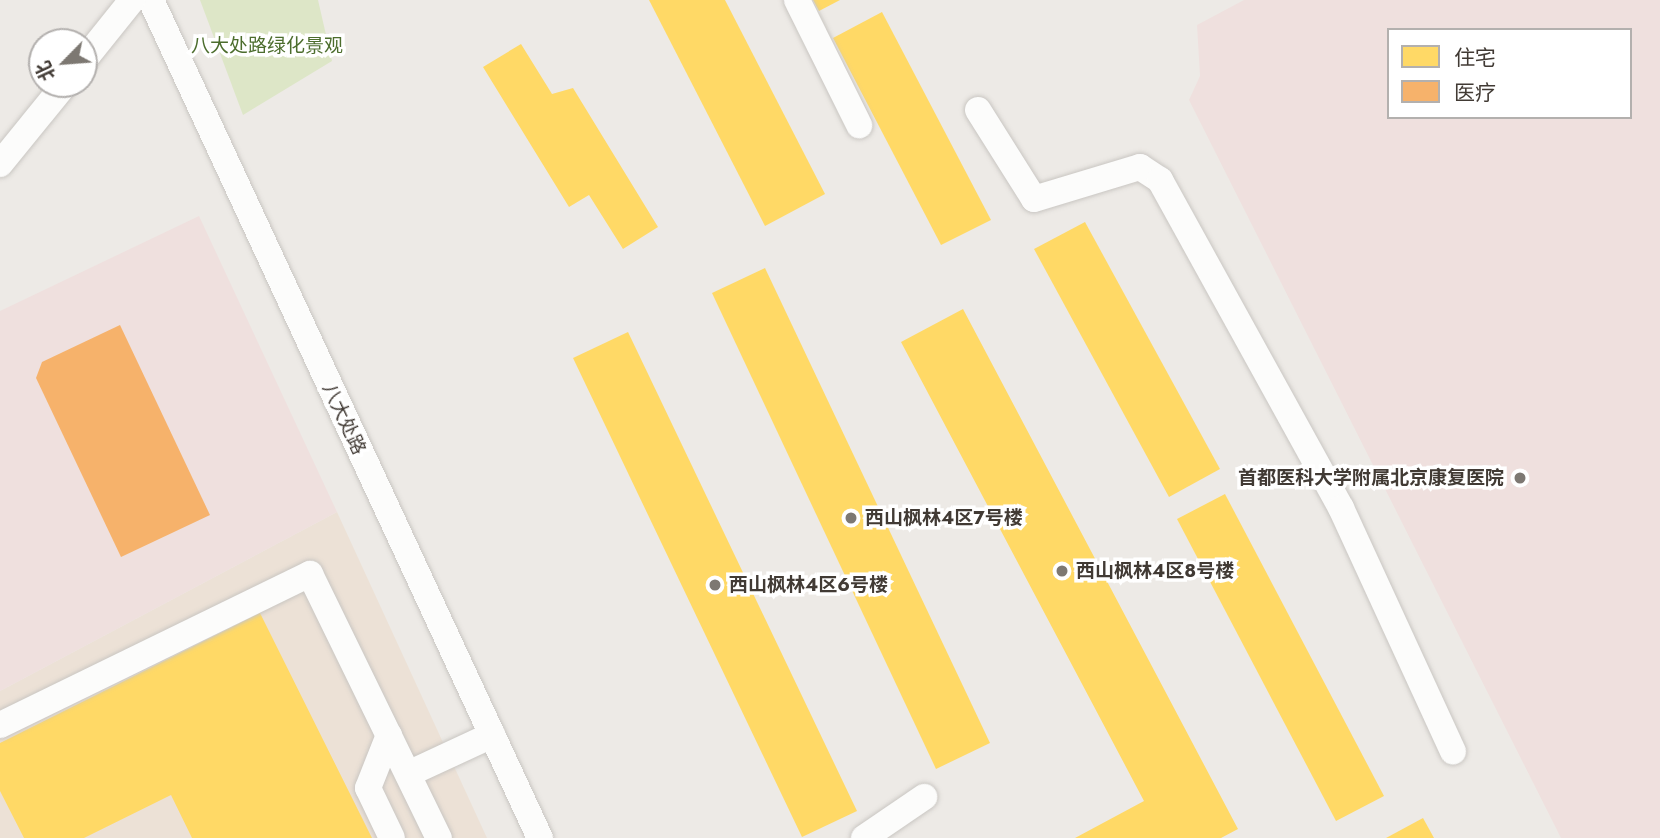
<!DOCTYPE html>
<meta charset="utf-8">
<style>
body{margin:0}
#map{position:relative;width:1660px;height:838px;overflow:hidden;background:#edeae6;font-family:Jost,"Noto Sans SC",sans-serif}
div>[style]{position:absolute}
.commercial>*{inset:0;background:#ece1d6}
.medical>*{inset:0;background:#efe0de}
.green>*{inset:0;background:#dde6c7}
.homes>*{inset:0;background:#ffd966}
.health>*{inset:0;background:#f6b26b}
.roads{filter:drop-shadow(0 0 2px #c9c6c2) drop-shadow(0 0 2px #c9c6c2)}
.minor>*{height:26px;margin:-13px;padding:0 13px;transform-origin:13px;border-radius:13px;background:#fcfcfb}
.dots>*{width:19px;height:19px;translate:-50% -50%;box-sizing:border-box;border:4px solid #fff;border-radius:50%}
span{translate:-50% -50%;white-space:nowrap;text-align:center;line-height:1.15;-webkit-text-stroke:7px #fff;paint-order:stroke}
.park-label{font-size:19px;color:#4c6d2d}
.street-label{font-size:19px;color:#413a34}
.poi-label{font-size:19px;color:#413a34;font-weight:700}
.right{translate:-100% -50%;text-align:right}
.left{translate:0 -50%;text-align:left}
.legend{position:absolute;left:1387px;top:28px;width:245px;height:91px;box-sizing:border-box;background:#fff;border:2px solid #b3b0ae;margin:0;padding:9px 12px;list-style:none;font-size:21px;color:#413a34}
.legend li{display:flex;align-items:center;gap:14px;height:35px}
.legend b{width:35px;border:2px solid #b3b0ae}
.north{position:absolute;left:28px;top:28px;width:70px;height:70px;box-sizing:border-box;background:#fff;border:2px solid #b3b0ae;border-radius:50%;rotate:245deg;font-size:19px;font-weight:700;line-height:28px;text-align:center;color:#413a34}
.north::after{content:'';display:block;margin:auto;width:24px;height:32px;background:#7d7872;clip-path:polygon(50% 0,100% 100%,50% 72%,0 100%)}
</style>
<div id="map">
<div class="commercial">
<i style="clip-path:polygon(337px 512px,487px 838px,0 838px,0 691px)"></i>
</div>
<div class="medical">
<i style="clip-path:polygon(evenodd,1244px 0,1660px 0,1660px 838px,1561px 838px,1189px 100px,1200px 76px,1197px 25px,1244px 0,1389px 30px,1630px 30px,1630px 117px,1389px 117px,1389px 30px)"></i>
<i style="clip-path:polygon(199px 216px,337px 512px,0 691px,0 311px)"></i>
</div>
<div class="green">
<i style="clip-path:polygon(200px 0,318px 0,332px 61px,243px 115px)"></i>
</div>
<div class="homes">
<i style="clip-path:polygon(649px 0,725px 0,825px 194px,765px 226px)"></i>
<i style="clip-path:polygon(813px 0,840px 0,819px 11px)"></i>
<i style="clip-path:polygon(882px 12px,991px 220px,941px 245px,833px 38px)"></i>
<i style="clip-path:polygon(521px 44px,552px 94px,573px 88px,658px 227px,623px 249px,589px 195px,569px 207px,483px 67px)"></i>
<i style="clip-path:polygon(1085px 222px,1220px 469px,1169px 497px,1034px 249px)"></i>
<i style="clip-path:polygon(765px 268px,990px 743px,936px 769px,712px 293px)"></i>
<i style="clip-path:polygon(963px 309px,1238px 829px,1221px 838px,1075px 838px,1144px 801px,901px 342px)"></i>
<i style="clip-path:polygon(628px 332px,857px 811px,802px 837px,573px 358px)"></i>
<i style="clip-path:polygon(1225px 494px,1384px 796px,1336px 821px,1177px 519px)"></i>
<i style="clip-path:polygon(260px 613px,372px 838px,192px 838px,171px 795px,84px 838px,24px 838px,0 791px,0 743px)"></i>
<i style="clip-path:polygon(1423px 818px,1434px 838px,1386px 838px)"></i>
</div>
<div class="health">
<i style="clip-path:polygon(120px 325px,210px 515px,121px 557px,36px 378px,42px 362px)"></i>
</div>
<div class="roads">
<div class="minor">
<i style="left:151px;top:0;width:924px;rotate:65.1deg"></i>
<i style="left:797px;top:0;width:140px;rotate:63.6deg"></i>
<i style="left:84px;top:60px;width:77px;rotate:-51.3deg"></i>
<i style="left:978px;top:110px;width:105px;rotate:57.8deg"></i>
<i style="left:1034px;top:199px;width:111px;rotate:-16.8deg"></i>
<i style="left:1140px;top:167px;width:24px;rotate:33deg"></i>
<i style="left:1160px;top:180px;width:375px;rotate:61.1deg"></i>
<i style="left:1341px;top:508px;width:268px;rotate:65.3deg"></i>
<i style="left:0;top:164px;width:103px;rotate:-50.9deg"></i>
<i style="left:0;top:725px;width:345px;rotate:-26deg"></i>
<i style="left:310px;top:574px;width:294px;rotate:64deg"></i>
<i style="left:389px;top:735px;width:57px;rotate:111.6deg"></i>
<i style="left:368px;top:788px;width:55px;rotate:64.4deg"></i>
<i style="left:408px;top:774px;width:93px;rotate:-24.9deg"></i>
<i style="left:864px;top:838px;width:73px;rotate:-34.3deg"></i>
</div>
</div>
<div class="dots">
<i style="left:1520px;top:478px;background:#7d7872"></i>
<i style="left:851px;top:518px;background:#7d7872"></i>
<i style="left:1062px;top:571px;background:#7d7872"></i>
<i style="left:715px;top:585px;background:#7d7872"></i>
</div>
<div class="park-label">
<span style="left:267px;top:46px">八大处路绿化景观</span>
</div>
<div class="street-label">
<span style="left:344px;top:419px;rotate:65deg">八大处路</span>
</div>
<div class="poi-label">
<span class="right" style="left:1504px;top:478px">首都医科大学附属北京康复医院</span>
<span class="left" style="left:865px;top:518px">西山枫林4区7号楼</span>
<span class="left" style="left:1076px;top:571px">西山枫林4区8号楼</span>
<span class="left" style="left:729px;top:585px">西山枫林4区6号楼</span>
</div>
<ul class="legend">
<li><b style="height:19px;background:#ffd966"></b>住宅</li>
<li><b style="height:19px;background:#f6b26b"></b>医疗</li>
</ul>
<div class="north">北</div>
</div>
